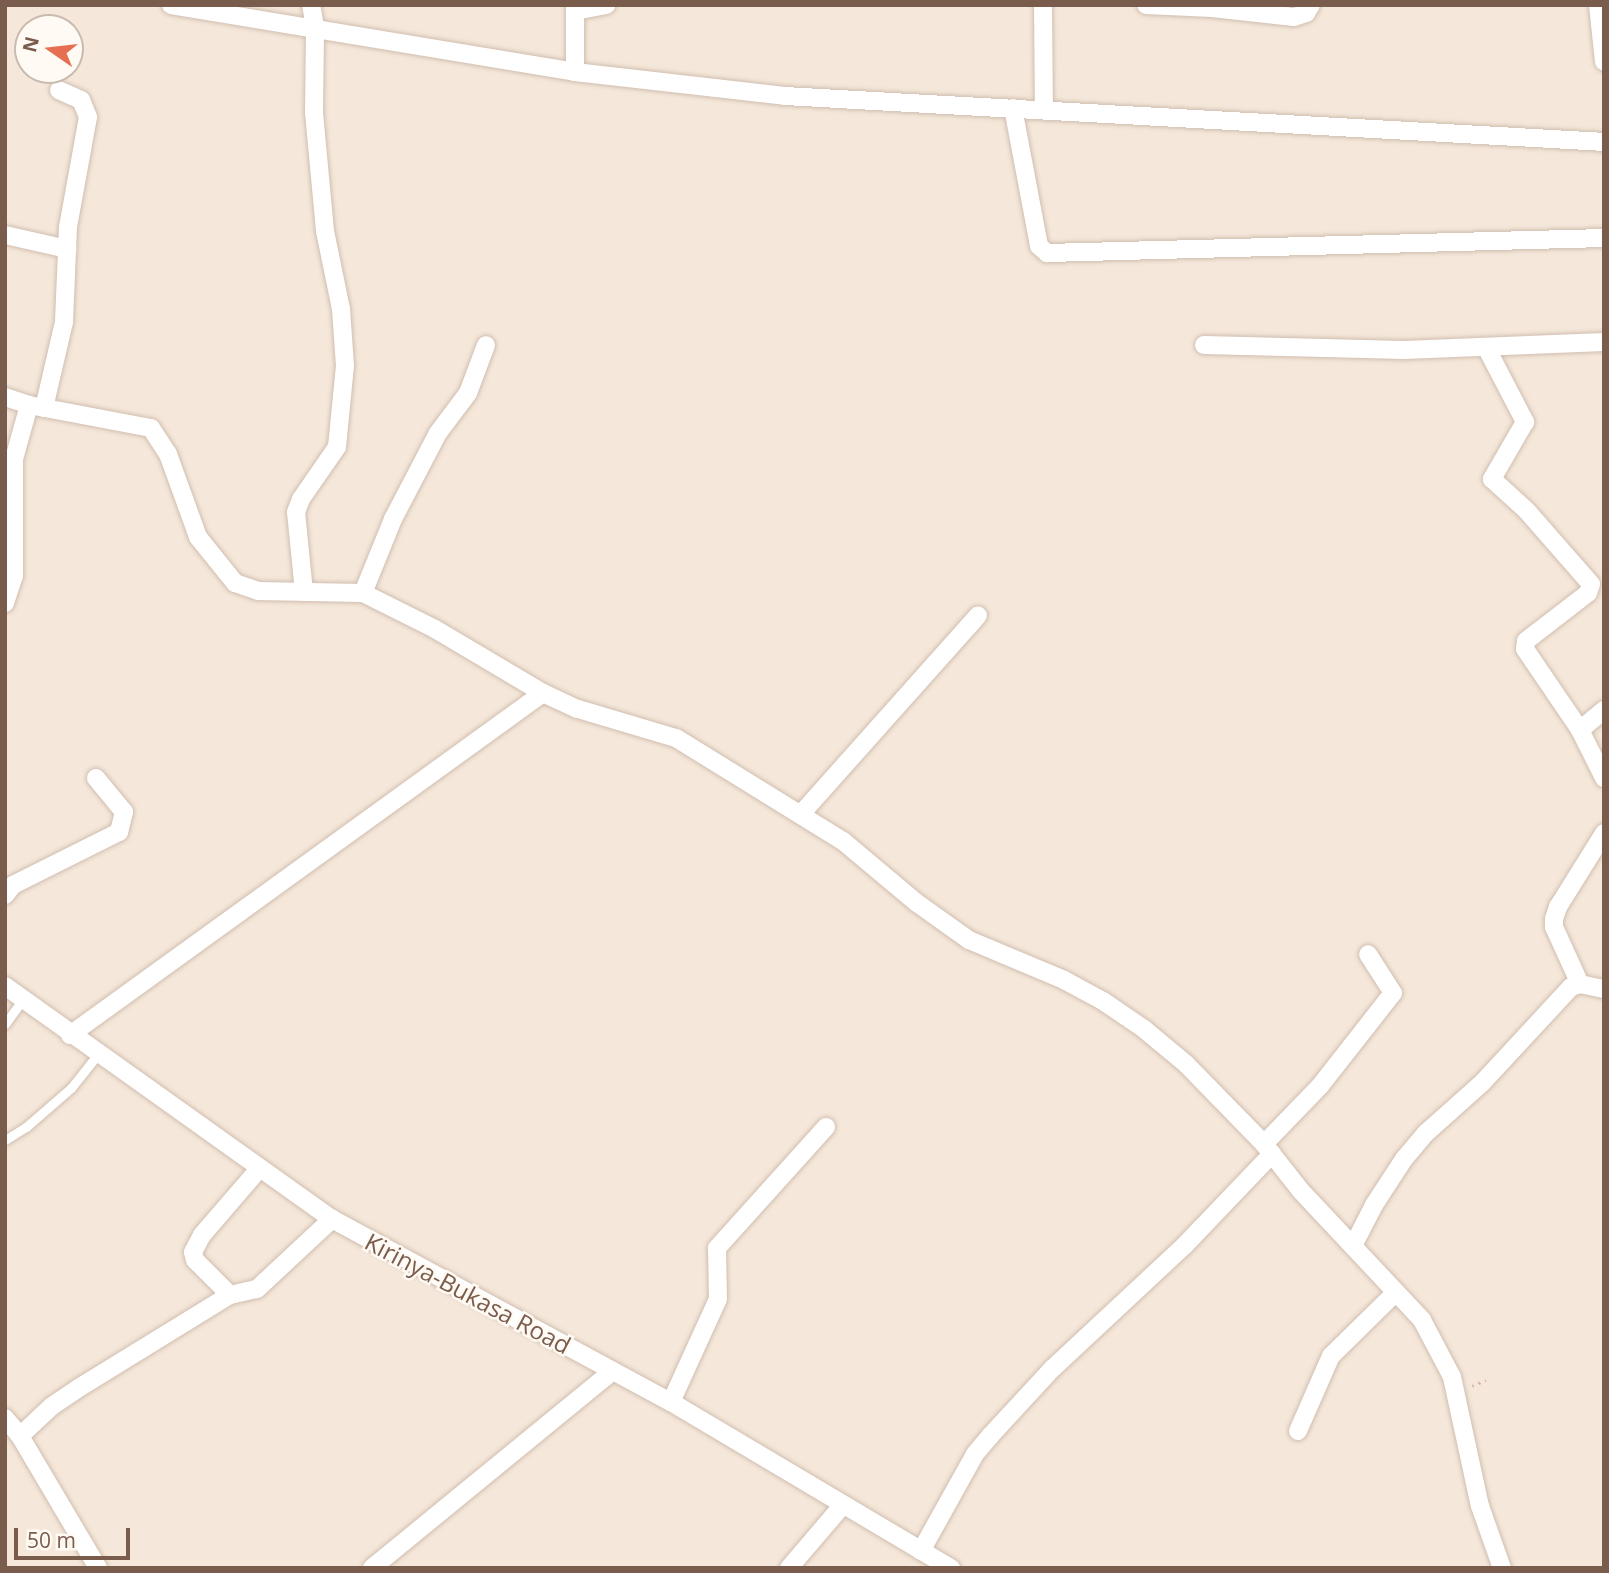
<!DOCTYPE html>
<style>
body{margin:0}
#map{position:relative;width:1609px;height:1573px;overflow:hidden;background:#fdf6ec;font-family:"Open Sans",sans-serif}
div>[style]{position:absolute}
.residential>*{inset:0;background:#f5e8da}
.path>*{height:2.5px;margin-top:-1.25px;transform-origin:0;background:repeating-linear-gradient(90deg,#d9b8a5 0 2px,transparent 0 7px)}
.roads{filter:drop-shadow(0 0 2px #d1beb0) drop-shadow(0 0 2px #d1beb0)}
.lane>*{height:9px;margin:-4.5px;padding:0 4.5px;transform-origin:4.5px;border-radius:4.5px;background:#fff}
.street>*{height:18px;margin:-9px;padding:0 9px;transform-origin:9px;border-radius:9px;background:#fff}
span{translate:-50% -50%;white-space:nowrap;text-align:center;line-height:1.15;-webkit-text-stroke:5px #fffaf3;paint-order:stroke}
.street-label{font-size:24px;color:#7a5c4d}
.frame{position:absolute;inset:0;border:7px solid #7a5c4d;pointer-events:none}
.north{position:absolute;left:14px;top:14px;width:70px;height:70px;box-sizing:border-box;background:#fffaf3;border:2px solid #cabbb1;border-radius:50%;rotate:284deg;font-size:19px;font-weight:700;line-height:28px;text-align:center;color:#7a5c4d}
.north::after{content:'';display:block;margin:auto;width:24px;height:32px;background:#e76f51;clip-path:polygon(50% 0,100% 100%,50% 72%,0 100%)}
.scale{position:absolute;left:14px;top:1528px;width:116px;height:32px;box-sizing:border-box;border:4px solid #7a5c4d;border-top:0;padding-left:9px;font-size:21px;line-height:24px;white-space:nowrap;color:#7a5c4d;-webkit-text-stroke:5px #fffaf3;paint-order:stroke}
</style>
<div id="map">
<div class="residential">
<i style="clip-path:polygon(evenodd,5px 5px,1604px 5px,1604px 1568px,5px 1568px,5px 5px,28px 28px,70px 28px,70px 70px,28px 70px,28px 28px)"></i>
</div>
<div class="path">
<i style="left:1472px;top:1386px;width:15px;rotate:-23deg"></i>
</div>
<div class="roads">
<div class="lane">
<i style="left:5px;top:1024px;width:31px;rotate:-54deg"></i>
<i style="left:5px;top:1140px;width:25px;rotate:-32deg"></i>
<i style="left:26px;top:1127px;width:60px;rotate:-40.9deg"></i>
<i style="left:71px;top:1088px;width:43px;rotate:-51.5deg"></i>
</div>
<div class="street">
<i style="left:171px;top:5px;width:410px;rotate:9.4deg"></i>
<i style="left:575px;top:72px;width:211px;rotate:6.5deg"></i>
<i style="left:785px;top:96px;width:820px;rotate:3.21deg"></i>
<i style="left:575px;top:5px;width:67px;rotate:90deg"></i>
<i style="left:1043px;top:5px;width:105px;rotate:89.5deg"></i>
<i style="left:1146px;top:5px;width:66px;rotate:2.6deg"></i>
<i style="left:1212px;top:8px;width:82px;rotate:6.3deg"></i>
<i style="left:1294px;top:17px;width:13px;rotate:-18deg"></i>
<i style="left:1306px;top:13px;width:9px;rotate:-58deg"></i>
<i style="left:1598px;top:5px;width:57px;rotate:84deg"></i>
<i style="left:575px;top:11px;width:32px;rotate:-11deg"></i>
<i style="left:1013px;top:108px;width:140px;rotate:79.3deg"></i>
<i style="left:1039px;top:246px;width:11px;rotate:41deg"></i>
<i style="left:1047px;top:253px;width:557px;rotate:-1.54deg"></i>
<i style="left:5px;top:235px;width:64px;rotate:12.7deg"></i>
<i style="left:1204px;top:345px;width:200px;rotate:1.4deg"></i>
<i style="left:1404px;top:350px;width:200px;rotate:-2.3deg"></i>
<i style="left:1486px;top:347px;width:85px;rotate:62.5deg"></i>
<i style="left:1525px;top:422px;width:66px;rotate:120.1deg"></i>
<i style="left:1492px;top:479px;width:47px;rotate:42.4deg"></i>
<i style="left:1527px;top:511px;width:97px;rotate:48.8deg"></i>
<i style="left:1591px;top:584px;width:9px;rotate:108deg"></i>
<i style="left:1588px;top:593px;width:78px;rotate:142.3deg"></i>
<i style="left:1526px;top:641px;width:8px;rotate:97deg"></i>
<i style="left:1525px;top:649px;width:98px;rotate:55.8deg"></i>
<i style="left:1580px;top:730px;width:54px;rotate:63.4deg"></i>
<i style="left:5px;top:397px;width:25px;rotate:18deg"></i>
<i style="left:29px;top:405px;width:124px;rotate:10.7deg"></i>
<i style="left:151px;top:428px;width:31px;rotate:57deg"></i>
<i style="left:168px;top:454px;width:88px;rotate:70.1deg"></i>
<i style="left:198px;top:537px;width:59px;rotate:51.2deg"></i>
<i style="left:235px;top:583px;width:24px;rotate:19deg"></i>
<i style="left:258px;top:591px;width:105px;rotate:1.1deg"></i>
<i style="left:363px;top:593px;width:80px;rotate:26.6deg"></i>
<i style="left:435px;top:629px;width:126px;rotate:30.7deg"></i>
<i style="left:543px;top:693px;width:38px;rotate:25deg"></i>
<i style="left:578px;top:709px;width:102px;rotate:16.5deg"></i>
<i style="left:676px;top:738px;width:196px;rotate:31.7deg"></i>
<i style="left:843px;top:841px;width:97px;rotate:40deg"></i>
<i style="left:917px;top:903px;width:64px;rotate:35.4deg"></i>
<i style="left:969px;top:940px;width:103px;rotate:22.8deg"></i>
<i style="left:1064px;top:980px;width:44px;rotate:28.3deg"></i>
<i style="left:1103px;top:1001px;width:50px;rotate:34.3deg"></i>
<i style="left:1144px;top:1029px;width:55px;rotate:39.8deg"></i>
<i style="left:1186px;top:1064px;width:112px;rotate:45.7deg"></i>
<i style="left:1264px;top:1144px;width:60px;rotate:51.8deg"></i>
<i style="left:1301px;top:1191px;width:177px;rotate:46.8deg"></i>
<i style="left:1422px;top:1320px;width:64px;rotate:62.2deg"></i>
<i style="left:1452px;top:1377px;width:132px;rotate:77.8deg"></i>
<i style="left:1480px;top:1506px;width:66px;rotate:70.5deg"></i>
<i style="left:44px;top:408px;width:88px;rotate:-76.9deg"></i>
<i style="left:64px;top:322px;width:95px;rotate:-87.6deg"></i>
<i style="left:68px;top:227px;width:112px;rotate:-79.7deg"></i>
<i style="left:88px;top:117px;width:18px;rotate:-112deg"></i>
<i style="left:81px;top:100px;width:24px;rotate:-156deg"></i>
<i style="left:304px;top:592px;width:80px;rotate:-95.7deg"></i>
<i style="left:296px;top:512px;width:14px;rotate:-69deg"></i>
<i style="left:301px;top:499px;width:63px;rotate:-55.3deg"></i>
<i style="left:337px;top:447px;width:81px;rotate:-84.4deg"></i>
<i style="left:345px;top:366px;width:57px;rotate:-94deg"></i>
<i style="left:341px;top:309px;width:80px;rotate:-101.6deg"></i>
<i style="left:325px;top:231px;width:119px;rotate:-95.3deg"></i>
<i style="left:314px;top:113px;width:86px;rotate:-89.3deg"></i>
<i style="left:315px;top:27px;width:22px;rotate:-100deg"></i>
<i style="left:363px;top:593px;width:80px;rotate:-67.9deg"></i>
<i style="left:393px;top:519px;width:97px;rotate:-62.4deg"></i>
<i style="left:438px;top:433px;width:50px;rotate:-53.1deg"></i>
<i style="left:468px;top:393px;width:51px;rotate:-69.4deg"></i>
<i style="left:5px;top:603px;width:28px;rotate:-72deg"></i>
<i style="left:14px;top:576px;width:117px;rotate:-90deg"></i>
<i style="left:14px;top:459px;width:56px;rotate:-74.5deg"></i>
<i style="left:1580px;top:730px;width:31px;rotate:-40deg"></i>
<i style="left:801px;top:814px;width:266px;rotate:-48.3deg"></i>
<i style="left:5px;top:895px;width:13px;rotate:-51deg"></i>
<i style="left:13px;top:885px;width:119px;rotate:-26.6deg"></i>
<i style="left:119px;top:832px;width:21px;rotate:-76deg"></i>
<i style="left:124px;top:812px;width:44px;rotate:-129.5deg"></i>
<i style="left:1580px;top:984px;width:63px;rotate:-114.5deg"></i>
<i style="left:1554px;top:927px;width:8px;rotate:-90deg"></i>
<i style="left:1554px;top:919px;width:13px;rotate:-72deg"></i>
<i style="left:1558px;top:907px;width:87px;rotate:-58.1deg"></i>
<i style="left:5px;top:986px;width:402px;rotate:35.5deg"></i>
<i style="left:332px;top:1219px;width:385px;rotate:28.4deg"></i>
<i style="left:671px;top:1402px;width:326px;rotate:30.7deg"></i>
<i style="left:70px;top:1035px;width:584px;rotate:-35.87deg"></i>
<i style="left:1264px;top:1144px;width:81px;rotate:-46deg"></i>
<i style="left:1320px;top:1086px;width:118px;rotate:-51.9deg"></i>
<i style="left:1393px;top:993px;width:46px;rotate:-122.7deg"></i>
<i style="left:1353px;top:1246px;width:46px;rotate:-62.9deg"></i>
<i style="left:1374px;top:1205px;width:55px;rotate:-56.9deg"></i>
<i style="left:1404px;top:1159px;width:34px;rotate:-50deg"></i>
<i style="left:1426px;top:1133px;width:76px;rotate:-41.8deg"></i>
<i style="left:1483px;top:1082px;width:129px;rotate:-47.2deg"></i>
<i style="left:1571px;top:987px;width:9px;rotate:-18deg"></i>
<i style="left:1580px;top:984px;width:25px;rotate:12deg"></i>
<i style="left:230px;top:1295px;width:49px;rotate:-135deg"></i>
<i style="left:195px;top:1260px;width:8px;rotate:-104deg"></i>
<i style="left:193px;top:1252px;width:19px;rotate:-62deg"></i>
<i style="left:202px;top:1235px;width:87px;rotate:-49.2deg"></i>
<i style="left:671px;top:1402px;width:113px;rotate:-65.5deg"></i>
<i style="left:718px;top:1299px;width:51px;rotate:-91.1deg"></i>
<i style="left:717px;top:1248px;width:163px;rotate:-48deg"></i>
<i style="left:5px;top:1418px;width:23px;rotate:50deg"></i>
<i style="left:20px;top:1436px;width:153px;rotate:59.4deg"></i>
<i style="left:1298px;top:1431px;width:82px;rotate:-66.3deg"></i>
<i style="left:1331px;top:1356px;width:90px;rotate:-44.5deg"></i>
<i style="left:20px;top:1436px;width:44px;rotate:-43.2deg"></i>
<i style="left:52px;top:1406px;width:30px;rotate:-34deg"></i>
<i style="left:77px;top:1389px;width:180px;rotate:-31.6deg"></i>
<i style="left:230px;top:1295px;width:28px;rotate:-13deg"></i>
<i style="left:257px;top:1289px;width:103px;rotate:-43deg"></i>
<i style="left:921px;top:1551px;width:111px;rotate:-60.9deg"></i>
<i style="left:975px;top:1454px;width:25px;rotate:-50deg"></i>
<i style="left:991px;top:1435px;width:90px;rotate:-47.3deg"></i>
<i style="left:1052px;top:1369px;width:182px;rotate:-43deg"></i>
<i style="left:1185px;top:1245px;width:126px;rotate:-46.3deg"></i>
<i style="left:372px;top:1568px;width:311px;rotate:-39.3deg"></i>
<i style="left:789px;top:1568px;width:82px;rotate:-49.5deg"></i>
</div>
</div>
<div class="street-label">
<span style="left:468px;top:1293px;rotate:28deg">Kirinya-Bukasa Road</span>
</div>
<div class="frame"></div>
<div class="north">N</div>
<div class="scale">50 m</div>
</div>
